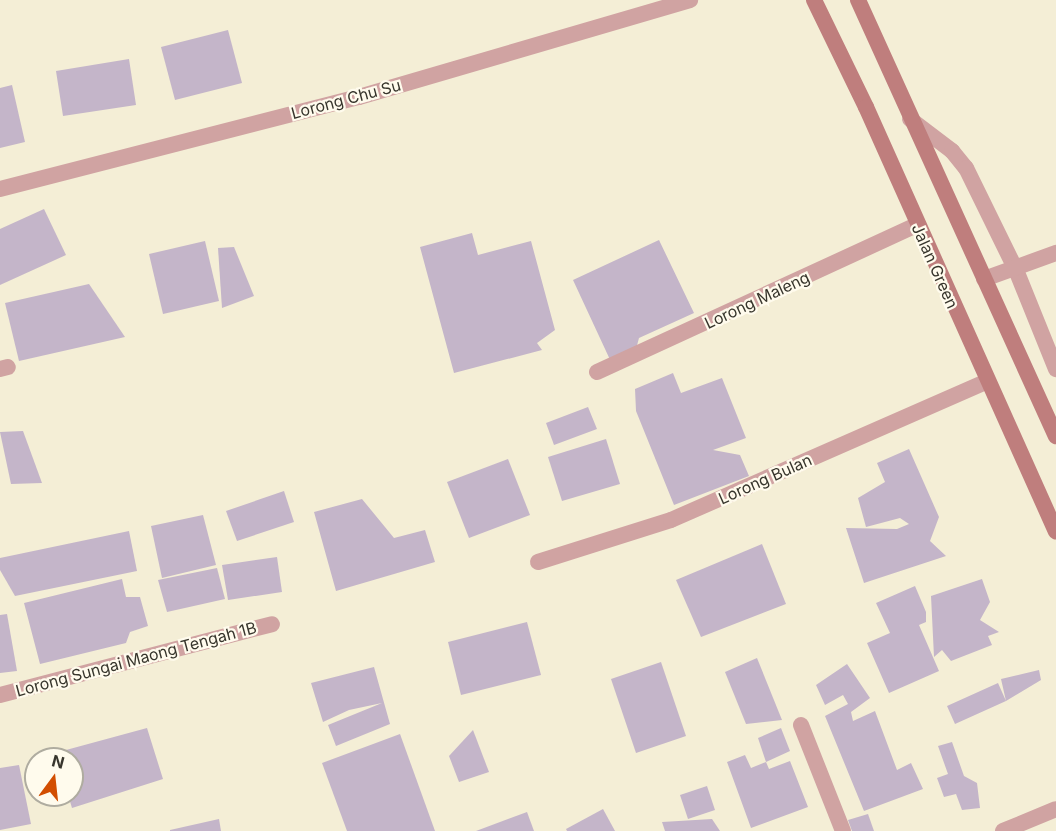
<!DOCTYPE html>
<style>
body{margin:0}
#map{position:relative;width:1056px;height:831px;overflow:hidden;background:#f4eed6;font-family:Inter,sans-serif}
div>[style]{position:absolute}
.building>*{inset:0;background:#c4b5c9}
.minor>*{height:16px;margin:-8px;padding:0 8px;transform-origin:8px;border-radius:8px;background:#d0a3a2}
.secondary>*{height:16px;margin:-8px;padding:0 8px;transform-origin:8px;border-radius:8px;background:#bf7e7d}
span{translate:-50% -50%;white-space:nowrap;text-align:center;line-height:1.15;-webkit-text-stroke:4.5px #fffbed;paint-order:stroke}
.street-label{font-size:16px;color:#37352c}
.north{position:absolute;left:24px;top:747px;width:60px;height:60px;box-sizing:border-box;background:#fffbed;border:2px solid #afaca0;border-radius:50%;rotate:15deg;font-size:16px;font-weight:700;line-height:24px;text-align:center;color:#37352c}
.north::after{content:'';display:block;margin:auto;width:21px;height:27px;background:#d24e01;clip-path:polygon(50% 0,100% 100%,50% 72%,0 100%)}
</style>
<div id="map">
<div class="building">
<i style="clip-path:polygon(228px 30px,242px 83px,175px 100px,161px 47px)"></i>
<i style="clip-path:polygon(129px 59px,136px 105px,63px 116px,56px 71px)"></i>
<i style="clip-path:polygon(12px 85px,25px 142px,0 148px,0 88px)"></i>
<i style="clip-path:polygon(44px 209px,66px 255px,0 285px,0 229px)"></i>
<i style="clip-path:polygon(472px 233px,478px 255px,531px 241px,555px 330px,537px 343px,542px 350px,454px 373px,420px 247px)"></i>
<i style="clip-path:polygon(659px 240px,694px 313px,639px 338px,635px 353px,612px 364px,573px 280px)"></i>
<i style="clip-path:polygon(205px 241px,219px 301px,163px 314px,149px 254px)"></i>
<i style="clip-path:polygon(234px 247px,254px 296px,222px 308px,218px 248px)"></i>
<i style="clip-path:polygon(89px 284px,125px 337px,19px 361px,5px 303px)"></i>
<i style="clip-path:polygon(673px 373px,681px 393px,722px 378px,746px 438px,713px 450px,740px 455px,749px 476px,674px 505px,636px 411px,635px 389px)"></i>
<i style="clip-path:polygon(588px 407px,597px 429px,554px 445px,546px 423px)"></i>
<i style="clip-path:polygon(23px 431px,42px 483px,11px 484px,0 432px)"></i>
<i style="clip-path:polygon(606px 439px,620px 484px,562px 501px,548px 457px)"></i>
<i style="clip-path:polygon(909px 449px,939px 517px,930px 541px,946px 556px,864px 583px,846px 528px,897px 529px,909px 524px,900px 518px,866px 527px,858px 498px,885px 482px,877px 463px)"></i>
<i style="clip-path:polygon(508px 459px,530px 515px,469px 538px,447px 482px)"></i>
<i style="clip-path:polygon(284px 491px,294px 522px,237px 541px,226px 511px)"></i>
<i style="clip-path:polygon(362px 499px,394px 538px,425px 530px,435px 562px,336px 591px,314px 512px)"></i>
<i style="clip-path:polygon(203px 515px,216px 565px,162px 578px,151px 526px)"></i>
<i style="clip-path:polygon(129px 531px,137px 571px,15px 596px,0 570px,0 558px)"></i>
<i style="clip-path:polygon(762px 544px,786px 604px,701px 637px,676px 580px)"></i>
<i style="clip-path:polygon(277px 557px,282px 592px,228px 600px,222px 565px)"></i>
<i style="clip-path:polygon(217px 568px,225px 599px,167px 612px,158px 580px)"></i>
<i style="clip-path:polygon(122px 579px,126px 597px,140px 597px,148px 626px,130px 632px,126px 643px,40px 664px,24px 603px)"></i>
<i style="clip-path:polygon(982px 579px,990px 602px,980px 620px,999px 632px,988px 636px,992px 645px,951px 661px,942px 650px,934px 657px,931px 596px)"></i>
<i style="clip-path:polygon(915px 586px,926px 612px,926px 622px,919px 625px,939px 671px,889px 693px,867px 643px,890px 633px,876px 603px)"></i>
<i style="clip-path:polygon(7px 614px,17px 671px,0 673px,0 615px)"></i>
<i style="clip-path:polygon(527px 622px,541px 675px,461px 695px,448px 642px)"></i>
<i style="clip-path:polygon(757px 658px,782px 720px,746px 724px,725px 672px)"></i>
<i style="clip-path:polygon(661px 662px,686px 736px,636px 753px,611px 679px)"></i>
<i style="clip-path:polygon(847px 664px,870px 698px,851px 712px,853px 721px,875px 711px,897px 770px,911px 763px,923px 789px,864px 811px,825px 716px,848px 704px,843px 695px,825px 705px,816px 685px)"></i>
<i style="clip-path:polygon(374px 667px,390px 724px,336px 746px,328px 725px,382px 703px,349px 710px,323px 722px,311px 683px)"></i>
<i style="clip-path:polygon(1039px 670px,1041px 680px,1006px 701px,955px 724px,947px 706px,998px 683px,1006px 701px,1001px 679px)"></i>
<i style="clip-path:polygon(147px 728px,163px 779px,72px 808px,68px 795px,72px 795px,72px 759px,57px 759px,55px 753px)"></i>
<i style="clip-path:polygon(781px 728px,790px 751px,766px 762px,769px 769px,790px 761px,808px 807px,751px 828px,727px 762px,745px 755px,751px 768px,766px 762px,758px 738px)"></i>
<i style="clip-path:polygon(473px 730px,489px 772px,459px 782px,449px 756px)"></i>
<i style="clip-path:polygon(400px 734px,435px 831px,347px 831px,322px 763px)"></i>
<i style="clip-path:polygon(952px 742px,964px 776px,977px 783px,980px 808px,962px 810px,956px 794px,944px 797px,937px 778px,948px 774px,938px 746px)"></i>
<i style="clip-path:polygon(19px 765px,31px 824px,0 830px,0 768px)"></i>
<i style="clip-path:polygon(707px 786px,715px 810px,688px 819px,680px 795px)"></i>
<i style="clip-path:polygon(603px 809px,615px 831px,567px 831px,566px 829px)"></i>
<i style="clip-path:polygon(527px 812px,534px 831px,476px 831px)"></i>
<i style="clip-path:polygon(868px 814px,874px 831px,852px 831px,848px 820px)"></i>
<i style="clip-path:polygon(219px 819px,221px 831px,170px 831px,170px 830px)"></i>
<i style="clip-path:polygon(712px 819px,720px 831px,665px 831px,662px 822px)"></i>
</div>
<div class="minor">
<i style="left:910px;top:119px;width:53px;rotate:37.3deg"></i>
<i style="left:952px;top:151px;width:22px;rotate:51deg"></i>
<i style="left:966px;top:168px;width:114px;rotate:63.9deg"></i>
<i style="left:1016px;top:270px;width:107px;rotate:68deg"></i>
<i style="left:0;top:189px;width:371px;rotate:-14.4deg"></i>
<i style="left:359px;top:97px;width:345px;rotate:-16.3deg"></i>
<i style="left:984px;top:279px;width:77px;rotate:-19.9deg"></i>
<i style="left:0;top:369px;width:8px;rotate:-14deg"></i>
<i style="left:597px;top:372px;width:351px;rotate:-24.7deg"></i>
<i style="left:538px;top:562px;width:139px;rotate:-17.5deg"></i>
<i style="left:671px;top:520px;width:345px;rotate:-23.7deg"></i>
<i style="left:0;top:695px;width:281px;rotate:-14.6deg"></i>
<i style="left:801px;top:725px;width:114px;rotate:68.4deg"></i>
<i style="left:1003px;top:831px;width:57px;rotate:-22.5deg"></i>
</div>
<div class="secondary">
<i style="left:814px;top:0;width:119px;rotate:64.1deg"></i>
<i style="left:866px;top:107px;width:465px;rotate:65.9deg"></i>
<i style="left:858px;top:0;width:479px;rotate:65.6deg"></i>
</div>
<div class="street-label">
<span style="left:346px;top:99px;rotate:-15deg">Lorong Chu Su</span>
<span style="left:935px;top:266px;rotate:66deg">Jalan Green</span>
<span style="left:757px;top:300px;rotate:-25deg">Lorong Maleng</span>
<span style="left:765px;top:479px;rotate:-24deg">Lorong Bulan</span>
<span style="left:136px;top:659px;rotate:-15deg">Lorong Sungai Maong Tengah 1B</span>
</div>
<div class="north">N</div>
</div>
